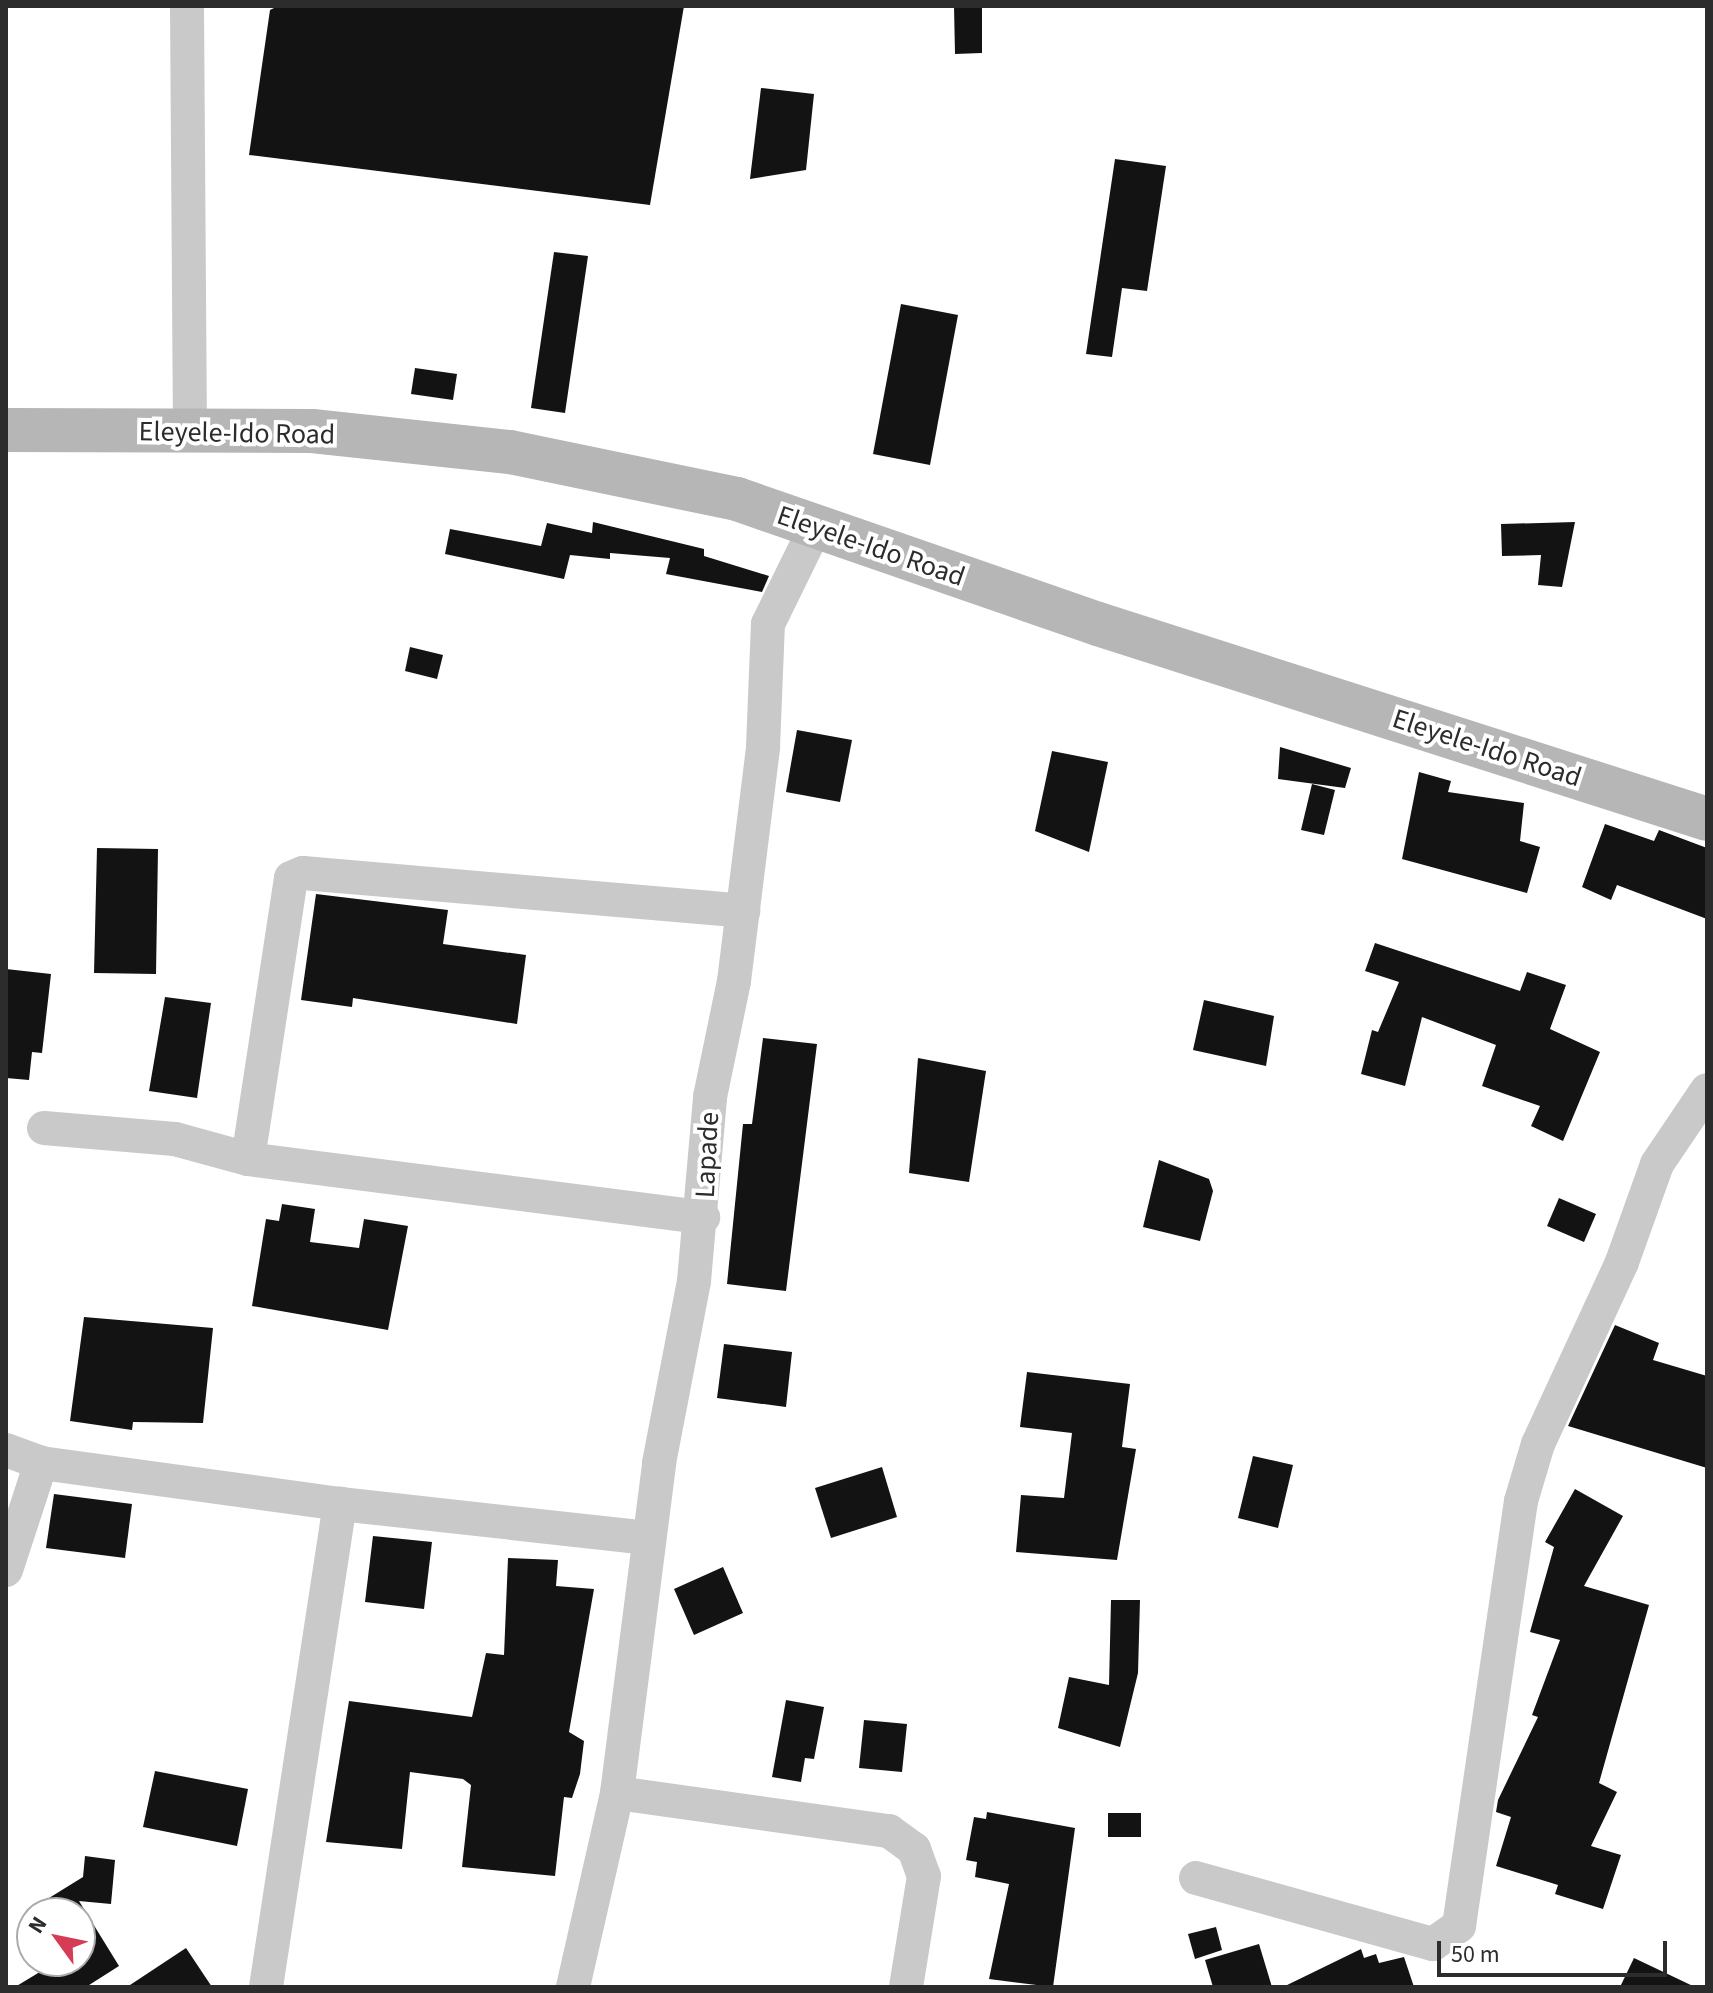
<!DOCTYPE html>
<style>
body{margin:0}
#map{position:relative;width:1713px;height:1993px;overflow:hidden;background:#fff;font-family:"Source Sans 3",sans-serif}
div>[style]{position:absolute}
.building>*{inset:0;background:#131313}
.minor>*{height:34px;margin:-17px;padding:0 17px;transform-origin:17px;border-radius:17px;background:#c9c9c9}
.secondary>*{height:44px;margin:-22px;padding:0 22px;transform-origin:22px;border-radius:22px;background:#b6b6b6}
span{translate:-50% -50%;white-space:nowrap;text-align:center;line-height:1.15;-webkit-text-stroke:8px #fff;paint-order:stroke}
.street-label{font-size:28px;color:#2c2c2c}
.frame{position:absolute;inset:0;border:8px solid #2c2c2c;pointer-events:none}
.north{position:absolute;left:16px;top:1897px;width:80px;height:80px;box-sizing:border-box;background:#fff;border:2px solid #ababab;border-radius:50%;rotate:303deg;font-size:22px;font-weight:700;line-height:32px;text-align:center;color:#2c2c2c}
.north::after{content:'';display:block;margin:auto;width:28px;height:36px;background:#d43d55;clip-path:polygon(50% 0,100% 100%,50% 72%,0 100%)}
.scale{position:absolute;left:1437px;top:1941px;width:230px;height:36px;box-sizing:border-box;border:4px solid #2c2c2c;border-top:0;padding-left:10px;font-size:24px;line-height:28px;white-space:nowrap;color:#2c2c2c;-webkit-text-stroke:6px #fff;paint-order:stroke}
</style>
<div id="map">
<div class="building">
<i style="clip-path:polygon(278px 6px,684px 6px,650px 205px,249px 155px,270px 10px)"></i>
<i style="clip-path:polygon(954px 6px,982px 6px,982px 53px,955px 54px)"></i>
<i style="clip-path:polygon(761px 88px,814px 94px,806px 170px,750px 179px)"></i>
<i style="clip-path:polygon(1115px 159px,1166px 166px,1147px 291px,1122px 288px,1112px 357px,1086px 354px)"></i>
<i style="clip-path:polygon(554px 252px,588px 256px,565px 413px,531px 408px)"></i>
<i style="clip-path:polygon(901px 304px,958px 315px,930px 465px,873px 454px)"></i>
<i style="clip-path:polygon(415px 368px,457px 374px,453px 400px,411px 394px)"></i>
<i style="clip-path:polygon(593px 522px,704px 549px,704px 556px,769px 576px,762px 592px,666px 574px,670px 558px,610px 553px,610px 559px,570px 555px,564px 579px,445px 554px,450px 529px,541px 546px,547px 523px,592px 533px)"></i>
<i style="clip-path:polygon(1575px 522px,1562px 587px,1538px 585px,1541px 555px,1502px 556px,1501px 524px)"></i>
<i style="clip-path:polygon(410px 647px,443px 655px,437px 679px,405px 671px)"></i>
<i style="clip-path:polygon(797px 730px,852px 740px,840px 802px,786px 792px)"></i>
<i style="clip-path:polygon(1280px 747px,1351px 768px,1345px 788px,1278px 779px)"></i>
<i style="clip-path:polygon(1052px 751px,1108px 762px,1089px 852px,1035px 831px)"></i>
<i style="clip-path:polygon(1419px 772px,1451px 781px,1448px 792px,1524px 803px,1520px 841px,1540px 847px,1527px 893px,1402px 859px)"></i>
<i style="clip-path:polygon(1312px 784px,1335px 790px,1324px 835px,1301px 830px)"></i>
<i style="clip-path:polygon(1605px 824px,1654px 841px,1659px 830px,1707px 848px,1707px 919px,1617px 885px,1611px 900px,1582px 887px)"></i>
<i style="clip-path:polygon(97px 848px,158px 849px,156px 974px,94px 973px)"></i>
<i style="clip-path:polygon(316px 894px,448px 910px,443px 944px,526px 955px,517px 1024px,353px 998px,352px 1007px,301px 1000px)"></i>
<i style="clip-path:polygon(1375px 943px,1520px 991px,1527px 972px,1566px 985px,1550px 1029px,1600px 1052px,1563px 1141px,1531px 1126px,1540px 1106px,1482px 1086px,1496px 1045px,1422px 1017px,1405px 1086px,1361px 1074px,1372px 1030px,1378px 1032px,1399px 982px,1365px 971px)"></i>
<i style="clip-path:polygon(6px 969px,51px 974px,42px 1053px,32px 1052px,29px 1080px,6px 1078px)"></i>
<i style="clip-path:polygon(165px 997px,211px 1003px,197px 1098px,149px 1091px)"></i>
<i style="clip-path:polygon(1204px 1000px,1274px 1016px,1266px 1066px,1193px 1050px)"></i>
<i style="clip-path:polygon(763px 1038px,817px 1044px,786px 1291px,727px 1284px,743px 1124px,752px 1124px)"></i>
<i style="clip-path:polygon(918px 1058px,986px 1071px,969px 1182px,909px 1173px)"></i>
<i style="clip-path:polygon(1159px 1160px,1209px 1179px,1213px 1191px,1200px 1241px,1143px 1227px)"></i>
<i style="clip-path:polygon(1559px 1198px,1596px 1214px,1584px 1242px,1547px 1226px)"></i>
<i style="clip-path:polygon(282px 1204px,315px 1209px,310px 1242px,359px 1248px,364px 1219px,408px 1226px,388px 1330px,252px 1306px,266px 1219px,279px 1221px)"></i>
<i style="clip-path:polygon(84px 1317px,213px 1328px,203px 1423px,133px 1422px,132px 1430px,70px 1421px)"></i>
<i style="clip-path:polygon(1615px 1325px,1659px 1343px,1653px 1360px,1707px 1376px,1707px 1468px,1568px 1426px)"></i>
<i style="clip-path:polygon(724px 1344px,792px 1352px,786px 1407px,717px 1398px)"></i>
<i style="clip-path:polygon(1027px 1372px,1130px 1384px,1122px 1447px,1136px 1449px,1117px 1560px,1016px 1552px,1021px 1495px,1064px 1498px,1072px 1433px,1020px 1427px)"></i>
<i style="clip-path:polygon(1253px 1456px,1293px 1465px,1278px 1528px,1238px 1518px)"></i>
<i style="clip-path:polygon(882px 1467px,897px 1517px,831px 1538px,815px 1488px)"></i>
<i style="clip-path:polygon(1575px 1489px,1623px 1516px,1584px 1586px,1649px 1605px,1599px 1783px,1617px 1792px,1591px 1846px,1621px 1855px,1603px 1909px,1555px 1894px,1558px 1885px,1496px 1866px,1511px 1817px,1496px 1812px,1498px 1800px,1538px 1717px,1532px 1715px,1560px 1640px,1530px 1632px,1554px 1547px,1545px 1542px)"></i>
<i style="clip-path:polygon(54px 1494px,132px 1504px,125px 1558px,46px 1548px)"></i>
<i style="clip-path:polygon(373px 1536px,432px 1542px,424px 1609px,365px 1602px)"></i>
<i style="clip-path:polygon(508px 1558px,558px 1560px,556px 1586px,594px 1589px,569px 1732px,584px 1741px,580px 1774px,572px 1798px,564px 1797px,555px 1876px,462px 1867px,471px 1785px,463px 1779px,410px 1772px,402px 1849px,326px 1842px,349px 1701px,472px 1717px,486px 1653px,504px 1655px)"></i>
<i style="clip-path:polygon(723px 1567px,743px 1613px,694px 1635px,674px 1589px)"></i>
<i style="clip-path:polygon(1111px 1600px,1140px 1600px,1138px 1673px,1120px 1747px,1058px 1728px,1069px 1677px,1109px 1685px)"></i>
<i style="clip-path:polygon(786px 1700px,824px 1707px,814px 1759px,805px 1758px,801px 1782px,772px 1777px)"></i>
<i style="clip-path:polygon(864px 1720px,907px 1724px,902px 1772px,859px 1768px)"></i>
<i style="clip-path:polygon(155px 1771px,248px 1789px,237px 1846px,143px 1827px)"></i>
<i style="clip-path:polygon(987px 1812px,1075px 1828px,1053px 1987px,989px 1979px,1009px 1884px,975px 1877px,977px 1862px,966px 1860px,974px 1817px,986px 1819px)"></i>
<i style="clip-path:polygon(1108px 1813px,1141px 1813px,1141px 1837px,1108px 1837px)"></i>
<i style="clip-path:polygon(85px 1856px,115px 1860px,111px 1904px,79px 1901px,119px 1966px,86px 1987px,15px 1987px,58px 1961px,80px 1961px,80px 1913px,32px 1917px,28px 1911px,83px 1877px)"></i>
<i style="clip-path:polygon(1216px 1927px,1222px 1950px,1195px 1959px,1188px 1934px)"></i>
<i style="clip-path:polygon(1259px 1944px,1272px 1987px,1213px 1987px,1205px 1960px)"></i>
<i style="clip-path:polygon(186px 1948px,212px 1987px,127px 1987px)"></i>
<i style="clip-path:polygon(1361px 1949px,1364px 1958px,1376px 1954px,1379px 1963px,1404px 1957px,1414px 1987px,1283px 1987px)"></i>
<i style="clip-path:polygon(1634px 1958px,1695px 1987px,1620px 1987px)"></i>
</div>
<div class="minor">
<i style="left:187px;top:6px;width:425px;rotate:89.6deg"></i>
<i style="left:44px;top:1128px;width:131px;rotate:4.8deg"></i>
<i style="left:175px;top:1139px;width:76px;rotate:15.3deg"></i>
<i style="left:248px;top:1159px;width:459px;rotate:7.3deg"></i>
<i style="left:248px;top:1159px;width:284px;rotate:-81.3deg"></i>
<i style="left:291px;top:878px;width:13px;rotate:-23deg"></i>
<i style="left:303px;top:873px;width:442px;rotate:4.9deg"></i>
<i style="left:6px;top:1450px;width:37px;rotate:20deg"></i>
<i style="left:41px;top:1463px;width:302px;rotate:7.8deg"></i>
<i style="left:6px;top:1570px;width:113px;rotate:-71.9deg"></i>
<i style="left:617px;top:1793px;width:275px;rotate:8deg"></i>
<i style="left:889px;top:1831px;width:31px;rotate:36deg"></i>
<i style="left:914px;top:1849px;width:29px;rotate:70deg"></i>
<i style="left:924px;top:1876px;width:112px;rotate:99.2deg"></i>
<i style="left:1196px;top:1878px;width:246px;rotate:15.6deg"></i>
<i style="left:1433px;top:1944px;width:32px;rotate:-35deg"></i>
<i style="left:1459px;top:1926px;width:429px;rotate:-81.7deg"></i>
<i style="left:1521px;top:1501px;width:59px;rotate:-73.4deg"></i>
<i style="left:1538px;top:1444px;width:200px;rotate:-65.2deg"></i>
<i style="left:1622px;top:1262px;width:104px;rotate:-70.3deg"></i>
<i style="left:1657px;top:1164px;width:89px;rotate:-56deg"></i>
<i style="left:266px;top:1987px;width:489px;rotate:-81.3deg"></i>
<i style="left:340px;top:1504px;width:310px;rotate:6.3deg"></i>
<i style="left:573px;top:1987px;width:199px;rotate:-77.2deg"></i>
<i style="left:617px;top:1793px;width:333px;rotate:-82.7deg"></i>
<i style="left:659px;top:1463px;width:185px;rotate:-79.1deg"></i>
<i style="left:694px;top:1281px;width:185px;rotate:-85deg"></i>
<i style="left:710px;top:1097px;width:118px;rotate:-78.3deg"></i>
<i style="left:734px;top:981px;width:236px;rotate:-82.9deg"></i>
<i style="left:763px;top:747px;width:123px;rotate:-87.7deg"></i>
<i style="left:768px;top:624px;width:109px;rotate:-63.9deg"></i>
</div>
<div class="secondary">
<i style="left:6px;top:430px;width:306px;rotate:0.2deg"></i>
<i style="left:312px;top:431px;width:199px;rotate:6.1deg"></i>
<i style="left:510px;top:452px;width:232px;rotate:11.7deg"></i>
<i style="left:737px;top:499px;width:382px;rotate:19.1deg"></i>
<i style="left:1098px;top:624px;width:639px;rotate:17.75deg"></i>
</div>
<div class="street-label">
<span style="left:237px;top:433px;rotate:1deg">Eleyele-Ido Road</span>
<span style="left:871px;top:546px;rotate:19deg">Eleyele-Ido Road</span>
<span style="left:1487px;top:748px;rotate:18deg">Eleyele-Ido Road</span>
<span style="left:707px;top:1155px;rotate:-87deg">Lapade</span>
</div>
<div class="frame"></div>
<div class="north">N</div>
<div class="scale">50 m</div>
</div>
